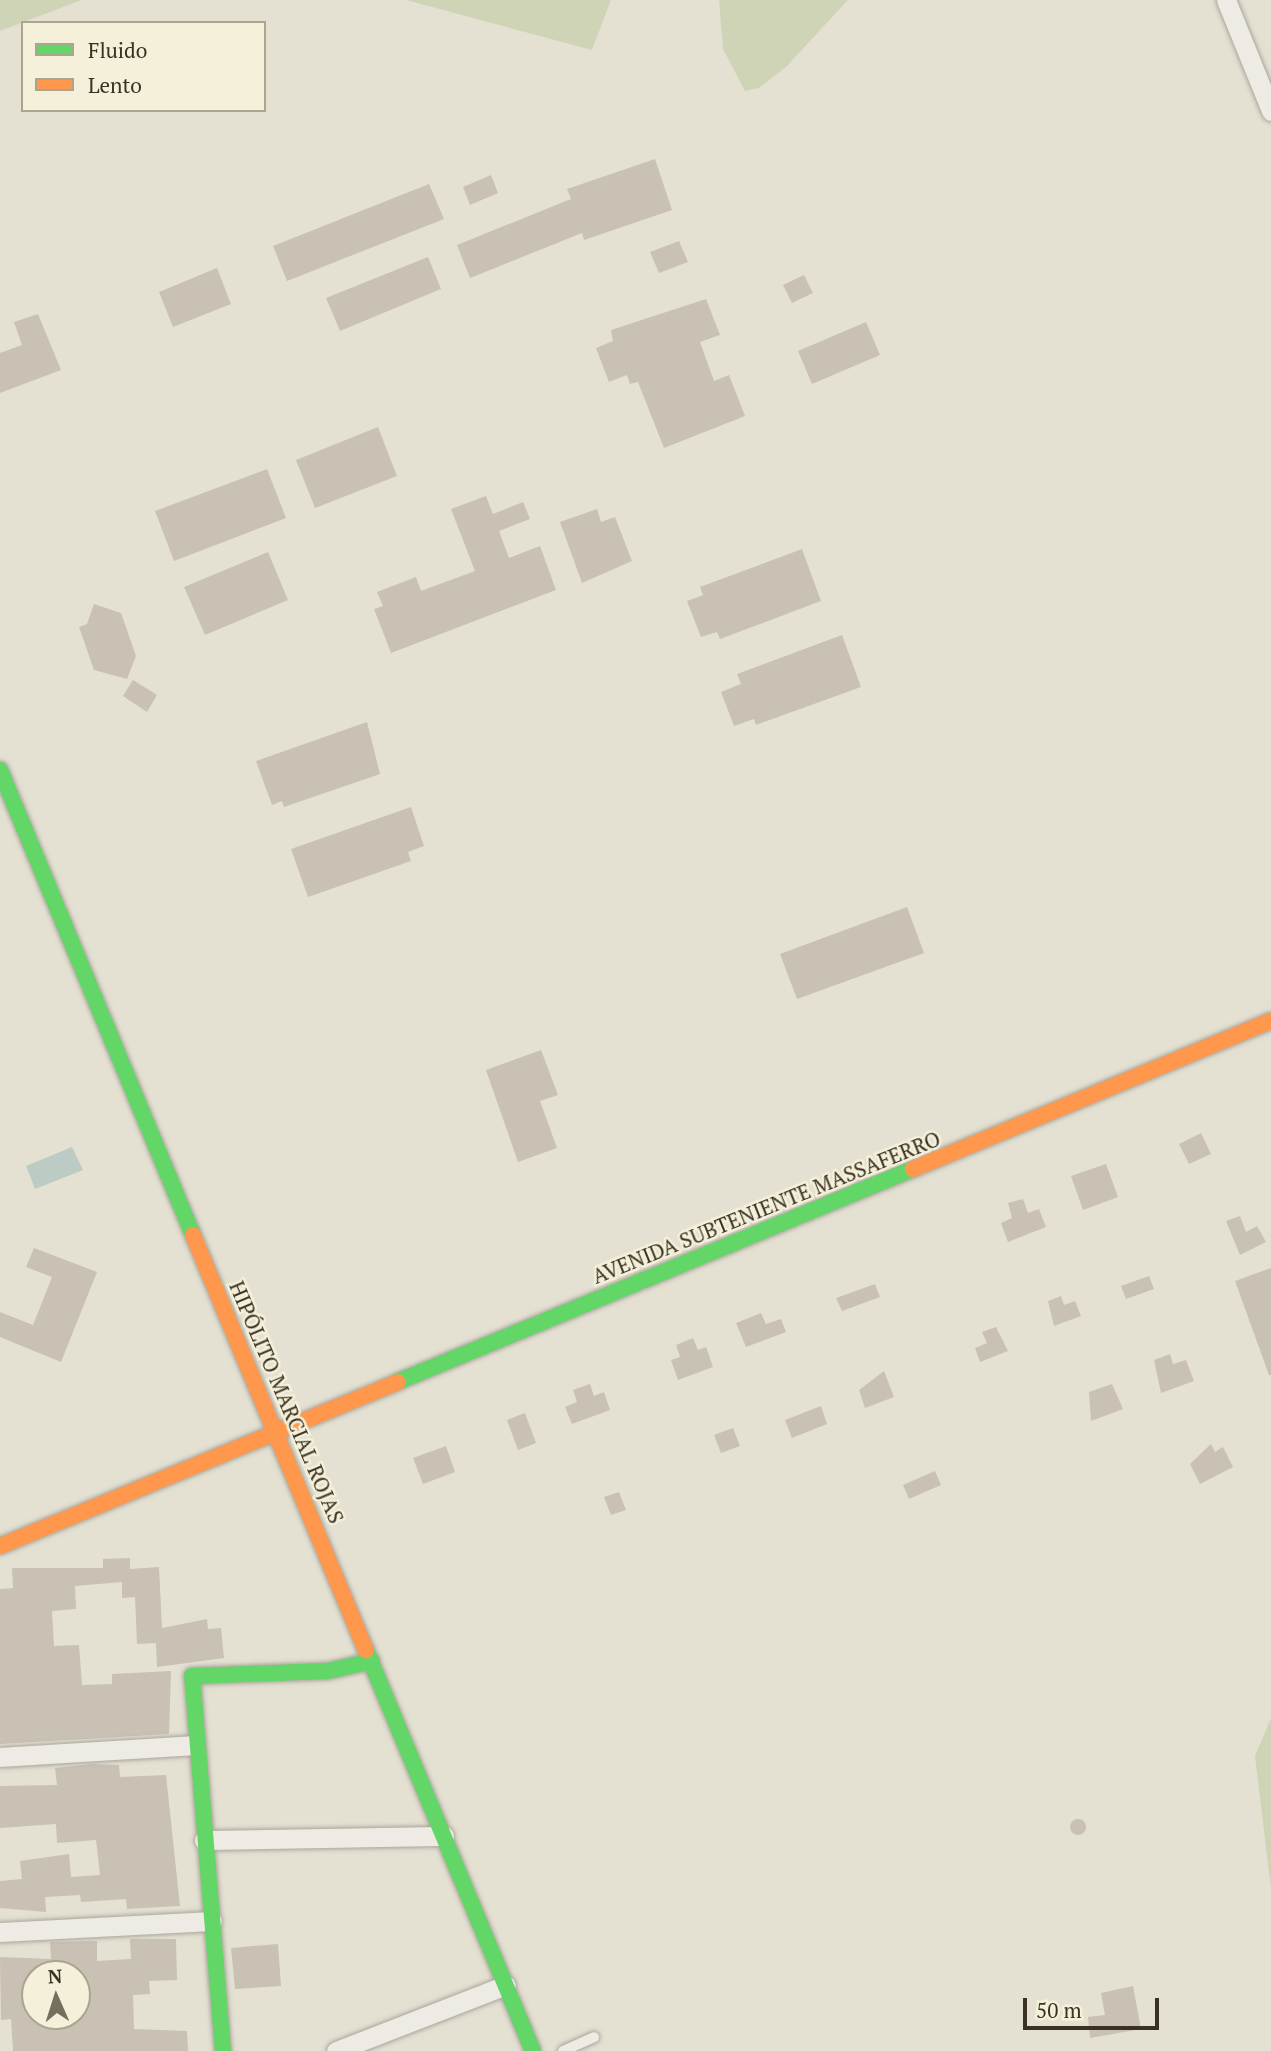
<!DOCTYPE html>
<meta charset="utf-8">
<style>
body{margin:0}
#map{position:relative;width:1271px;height:2051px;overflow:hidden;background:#e4e1d3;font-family:"PT Serif",serif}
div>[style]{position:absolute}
.green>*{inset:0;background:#d0d4b6}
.water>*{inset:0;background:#bccbc4}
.building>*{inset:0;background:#c8c1b4}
.round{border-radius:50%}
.roads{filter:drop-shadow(0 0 2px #aaa69b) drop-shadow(0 0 2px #aaa69b)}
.lane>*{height:10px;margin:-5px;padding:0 5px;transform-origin:5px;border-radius:5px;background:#edebe3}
.street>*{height:19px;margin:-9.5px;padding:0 9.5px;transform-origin:9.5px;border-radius:9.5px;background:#edebe3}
.fast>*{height:16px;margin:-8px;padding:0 8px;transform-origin:8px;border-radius:8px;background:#63d668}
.slow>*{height:16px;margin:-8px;padding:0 8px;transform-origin:8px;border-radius:8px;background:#ff974d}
span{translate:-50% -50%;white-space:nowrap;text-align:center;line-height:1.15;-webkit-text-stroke:5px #f4f0da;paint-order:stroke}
.street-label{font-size:21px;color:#3a3122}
.legend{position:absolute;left:21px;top:21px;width:245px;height:91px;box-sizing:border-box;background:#f4f0da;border:2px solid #aaa490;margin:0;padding:9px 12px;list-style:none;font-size:21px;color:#3a3122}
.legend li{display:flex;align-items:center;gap:14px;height:35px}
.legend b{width:35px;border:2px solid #aaa490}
.north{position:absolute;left:21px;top:1960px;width:70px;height:70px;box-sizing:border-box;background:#f4f0da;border:2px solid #aaa490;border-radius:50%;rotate:357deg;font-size:19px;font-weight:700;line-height:28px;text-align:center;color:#3a3122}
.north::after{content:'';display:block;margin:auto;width:24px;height:32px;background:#766f60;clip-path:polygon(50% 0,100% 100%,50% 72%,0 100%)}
.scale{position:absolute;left:1023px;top:1998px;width:136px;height:32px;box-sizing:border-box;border:4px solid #3a3122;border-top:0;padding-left:9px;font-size:21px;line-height:24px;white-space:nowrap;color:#3a3122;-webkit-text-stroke:5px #f4f0da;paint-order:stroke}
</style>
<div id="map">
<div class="green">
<i style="clip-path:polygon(0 0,82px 0,0 31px)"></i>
<i style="clip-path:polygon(406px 0,611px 0,592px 50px)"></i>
<i style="clip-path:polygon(719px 0,848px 0,786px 67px,759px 88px,745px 91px,723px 49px)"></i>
<i style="clip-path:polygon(1271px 1718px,1271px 1889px,1255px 1756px)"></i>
</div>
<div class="water">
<i style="clip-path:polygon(72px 1147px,83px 1170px,35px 1189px,26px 1166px)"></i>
</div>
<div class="building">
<i style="clip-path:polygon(655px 159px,672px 210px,584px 240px,582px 233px,470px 278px,457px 245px,571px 199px,567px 189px)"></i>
<i style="clip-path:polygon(491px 175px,498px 193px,470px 205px,463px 187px)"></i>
<i style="clip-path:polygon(429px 184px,444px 219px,287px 281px,273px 246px)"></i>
<i style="clip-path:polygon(679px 241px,688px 262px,659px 273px,650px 252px)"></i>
<i style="clip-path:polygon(428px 257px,441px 289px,340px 331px,326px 298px)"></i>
<i style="clip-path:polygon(217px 268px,231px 304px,173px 327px,159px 292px)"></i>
<i style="clip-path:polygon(804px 275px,813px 293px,792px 303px,783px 285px)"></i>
<i style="clip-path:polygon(706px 299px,720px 335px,700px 342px,714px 381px,729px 375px,745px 416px,664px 448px,638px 382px,630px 384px,627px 375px,609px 382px,596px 348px,613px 341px,611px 330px)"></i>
<i style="clip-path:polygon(38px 314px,61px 370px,0 393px,0 353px,22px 345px,14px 322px)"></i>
<i style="clip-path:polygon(866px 322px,880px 355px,812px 384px,798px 351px)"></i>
<i style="clip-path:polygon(378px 427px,397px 476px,315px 508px,296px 460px)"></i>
<i style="clip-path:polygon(267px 469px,286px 518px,174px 561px,155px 511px)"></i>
<i style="clip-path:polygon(486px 496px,493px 514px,523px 502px,530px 519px,499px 531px,509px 558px,540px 546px,556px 590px,391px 653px,374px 609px,383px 606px,377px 592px,416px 577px,421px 591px,475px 571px,451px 509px)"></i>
<i style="clip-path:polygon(597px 509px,601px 522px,615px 517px,632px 561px,582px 583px,560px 522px)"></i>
<i style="clip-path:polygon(802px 549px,821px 601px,720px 639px,717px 632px,701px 637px,687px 601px,703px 595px,700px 587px)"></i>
<i style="clip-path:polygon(268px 552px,288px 600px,205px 635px,184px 587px)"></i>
<i style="clip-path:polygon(94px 604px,121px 613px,136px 656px,127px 679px,94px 670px,79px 627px,87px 624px)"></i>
<i style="clip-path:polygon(842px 635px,861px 687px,756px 725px,754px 719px,734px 726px,721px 692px,741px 684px,737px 674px)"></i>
<i style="clip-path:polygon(133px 680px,157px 695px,147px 712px,123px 696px)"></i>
<i style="clip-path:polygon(367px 722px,380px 774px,284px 807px,282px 801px,272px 805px,256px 761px)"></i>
<i style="clip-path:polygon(411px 807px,424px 846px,408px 852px,411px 861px,308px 897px,291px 849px)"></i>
<i style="clip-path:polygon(907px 907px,924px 953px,797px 999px,780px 954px)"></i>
<i style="clip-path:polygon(541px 1050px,558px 1095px,540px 1101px,557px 1148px,518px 1162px,486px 1070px)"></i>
<i style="clip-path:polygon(1201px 1133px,1211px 1154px,1189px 1164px,1179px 1144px)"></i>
<i style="clip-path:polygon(1106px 1164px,1118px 1197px,1083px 1210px,1071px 1176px)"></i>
<i style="clip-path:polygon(1023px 1199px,1028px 1213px,1039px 1209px,1046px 1227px,1008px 1242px,1001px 1223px,1012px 1218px,1008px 1203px)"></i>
<i style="clip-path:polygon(1240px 1216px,1246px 1232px,1257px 1226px,1266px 1242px,1240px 1255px,1226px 1221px)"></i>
<i style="clip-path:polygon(34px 1248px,97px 1272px,61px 1362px,0 1337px,0 1312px,33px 1325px,52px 1277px,26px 1267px)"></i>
<i style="clip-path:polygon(1271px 1268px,1271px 1375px,1269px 1375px,1235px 1281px)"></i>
<i style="clip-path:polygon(1149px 1276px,1154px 1289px,1126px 1299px,1121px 1286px)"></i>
<i style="clip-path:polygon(875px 1284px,880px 1297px,842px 1311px,836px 1298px)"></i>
<i style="clip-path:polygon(1061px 1296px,1064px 1305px,1075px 1301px,1081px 1316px,1054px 1326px,1048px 1301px)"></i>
<i style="clip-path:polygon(761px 1313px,766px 1324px,781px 1319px,786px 1332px,746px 1347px,736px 1323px)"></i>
<i style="clip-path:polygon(996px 1327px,1008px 1351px,980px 1362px,975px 1348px,987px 1343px,982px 1332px)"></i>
<i style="clip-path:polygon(693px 1338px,698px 1350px,706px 1347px,713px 1367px,678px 1380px,671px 1360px,680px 1357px,676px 1345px)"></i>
<i style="clip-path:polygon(1170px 1354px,1173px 1364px,1186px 1360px,1194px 1381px,1161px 1393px,1154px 1360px)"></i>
<i style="clip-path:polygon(884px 1371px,894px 1397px,865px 1408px,859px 1390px)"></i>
<i style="clip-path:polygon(590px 1384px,594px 1396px,604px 1392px,610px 1410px,572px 1424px,565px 1407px,577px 1402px,573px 1390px)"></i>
<i style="clip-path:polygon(1112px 1384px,1123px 1409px,1091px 1421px,1089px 1392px)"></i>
<i style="clip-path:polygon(821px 1406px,827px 1424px,792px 1438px,785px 1420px)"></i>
<i style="clip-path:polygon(525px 1413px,536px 1443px,518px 1450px,507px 1420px)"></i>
<i style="clip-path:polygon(733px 1428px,740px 1446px,721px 1453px,714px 1435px)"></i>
<i style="clip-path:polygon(1211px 1444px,1215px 1452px,1223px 1447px,1233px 1467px,1200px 1484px,1190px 1464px)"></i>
<i style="clip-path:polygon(446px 1446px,455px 1472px,423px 1484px,413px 1458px)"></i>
<i style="clip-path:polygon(935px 1471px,941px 1485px,909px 1499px,903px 1485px)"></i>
<i style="clip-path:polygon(619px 1492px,626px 1510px,611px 1515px,604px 1497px)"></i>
<i style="clip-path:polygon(130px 1558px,130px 1569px,159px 1567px,162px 1628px,207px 1619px,208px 1629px,221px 1628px,224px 1658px,157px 1667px,156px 1643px,137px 1644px,135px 1597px,122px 1598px,122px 1582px,75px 1586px,76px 1609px,52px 1611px,54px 1646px,79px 1645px,82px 1685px,112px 1684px,112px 1674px,171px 1671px,169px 1734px,0 1744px,0 1589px,13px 1588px,12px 1568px,103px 1568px,103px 1559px)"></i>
<i style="clip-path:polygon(92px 1764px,119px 1765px,120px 1777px,166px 1775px,180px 1906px,127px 1909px,126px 1899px,81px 1902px,80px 1895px,45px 1897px,46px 1912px,0 1908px,0 1881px,22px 1879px,20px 1861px,69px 1854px,71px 1877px,100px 1875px,96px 1840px,57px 1843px,56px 1824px,0 1828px,0 1786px,57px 1785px,55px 1768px)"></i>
<i class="round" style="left:1070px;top:1819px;width:16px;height:16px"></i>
<i style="clip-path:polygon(evenodd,130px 1939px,176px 1939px,177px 1980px,149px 1981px,150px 1994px,133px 1995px,134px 2029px,187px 2031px,188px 2051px,13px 2051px,11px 2019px,1px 2020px,0 1957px,51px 1959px,50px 1942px,97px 1941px,97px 1961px,131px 1959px,130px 1939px,35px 1974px,77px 1974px,77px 2016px,35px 2016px,35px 1974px)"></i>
<i style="clip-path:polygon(278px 1944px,281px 1986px,235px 1989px,231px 1948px)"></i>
<i style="clip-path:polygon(1133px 1986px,1141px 2029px,1090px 2038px,1088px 2017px,1105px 2015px,1101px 1993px)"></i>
</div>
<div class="roads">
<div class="lane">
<i style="left:563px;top:2051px;width:34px;rotate:-24deg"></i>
</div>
<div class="street">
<i style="left:1226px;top:0;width:120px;rotate:67.9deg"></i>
<i style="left:0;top:1757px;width:195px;rotate:-3.5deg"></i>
<i style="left:204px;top:1840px;width:240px;rotate:-1deg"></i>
<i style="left:0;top:1932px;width:212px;rotate:-3deg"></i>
<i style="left:336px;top:2051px;width:182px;rotate:-21.2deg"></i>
</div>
<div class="fast">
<i style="left:0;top:770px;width:503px;rotate:67.46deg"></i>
<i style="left:397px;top:1382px;width:558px;rotate:-22.43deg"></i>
<i style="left:366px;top:1650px;width:434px;rotate:67.4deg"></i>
<i style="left:223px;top:2051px;width:376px;rotate:-94.7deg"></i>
<i style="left:192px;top:1676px;width:136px;rotate:-2.1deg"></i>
<i style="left:328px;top:1671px;width:45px;rotate:-12.8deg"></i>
</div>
<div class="slow">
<i style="left:913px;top:1169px;width:387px;rotate:-22.5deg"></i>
<i style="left:193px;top:1235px;width:450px;rotate:67.4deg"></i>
<i style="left:0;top:1546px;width:430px;rotate:-22.4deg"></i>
</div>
</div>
<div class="street-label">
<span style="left:766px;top:1207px;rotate:-22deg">AVENIDA SUBTENIENTE MASSAFERRO</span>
<span style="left:287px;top:1402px;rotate:67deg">HIPÓLITO MARCIAL ROJAS</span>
</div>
<ul class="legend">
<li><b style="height:9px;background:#63d668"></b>Fluido</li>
<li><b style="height:9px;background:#ff974d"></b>Lento</li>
</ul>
<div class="north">N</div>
<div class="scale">50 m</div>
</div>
